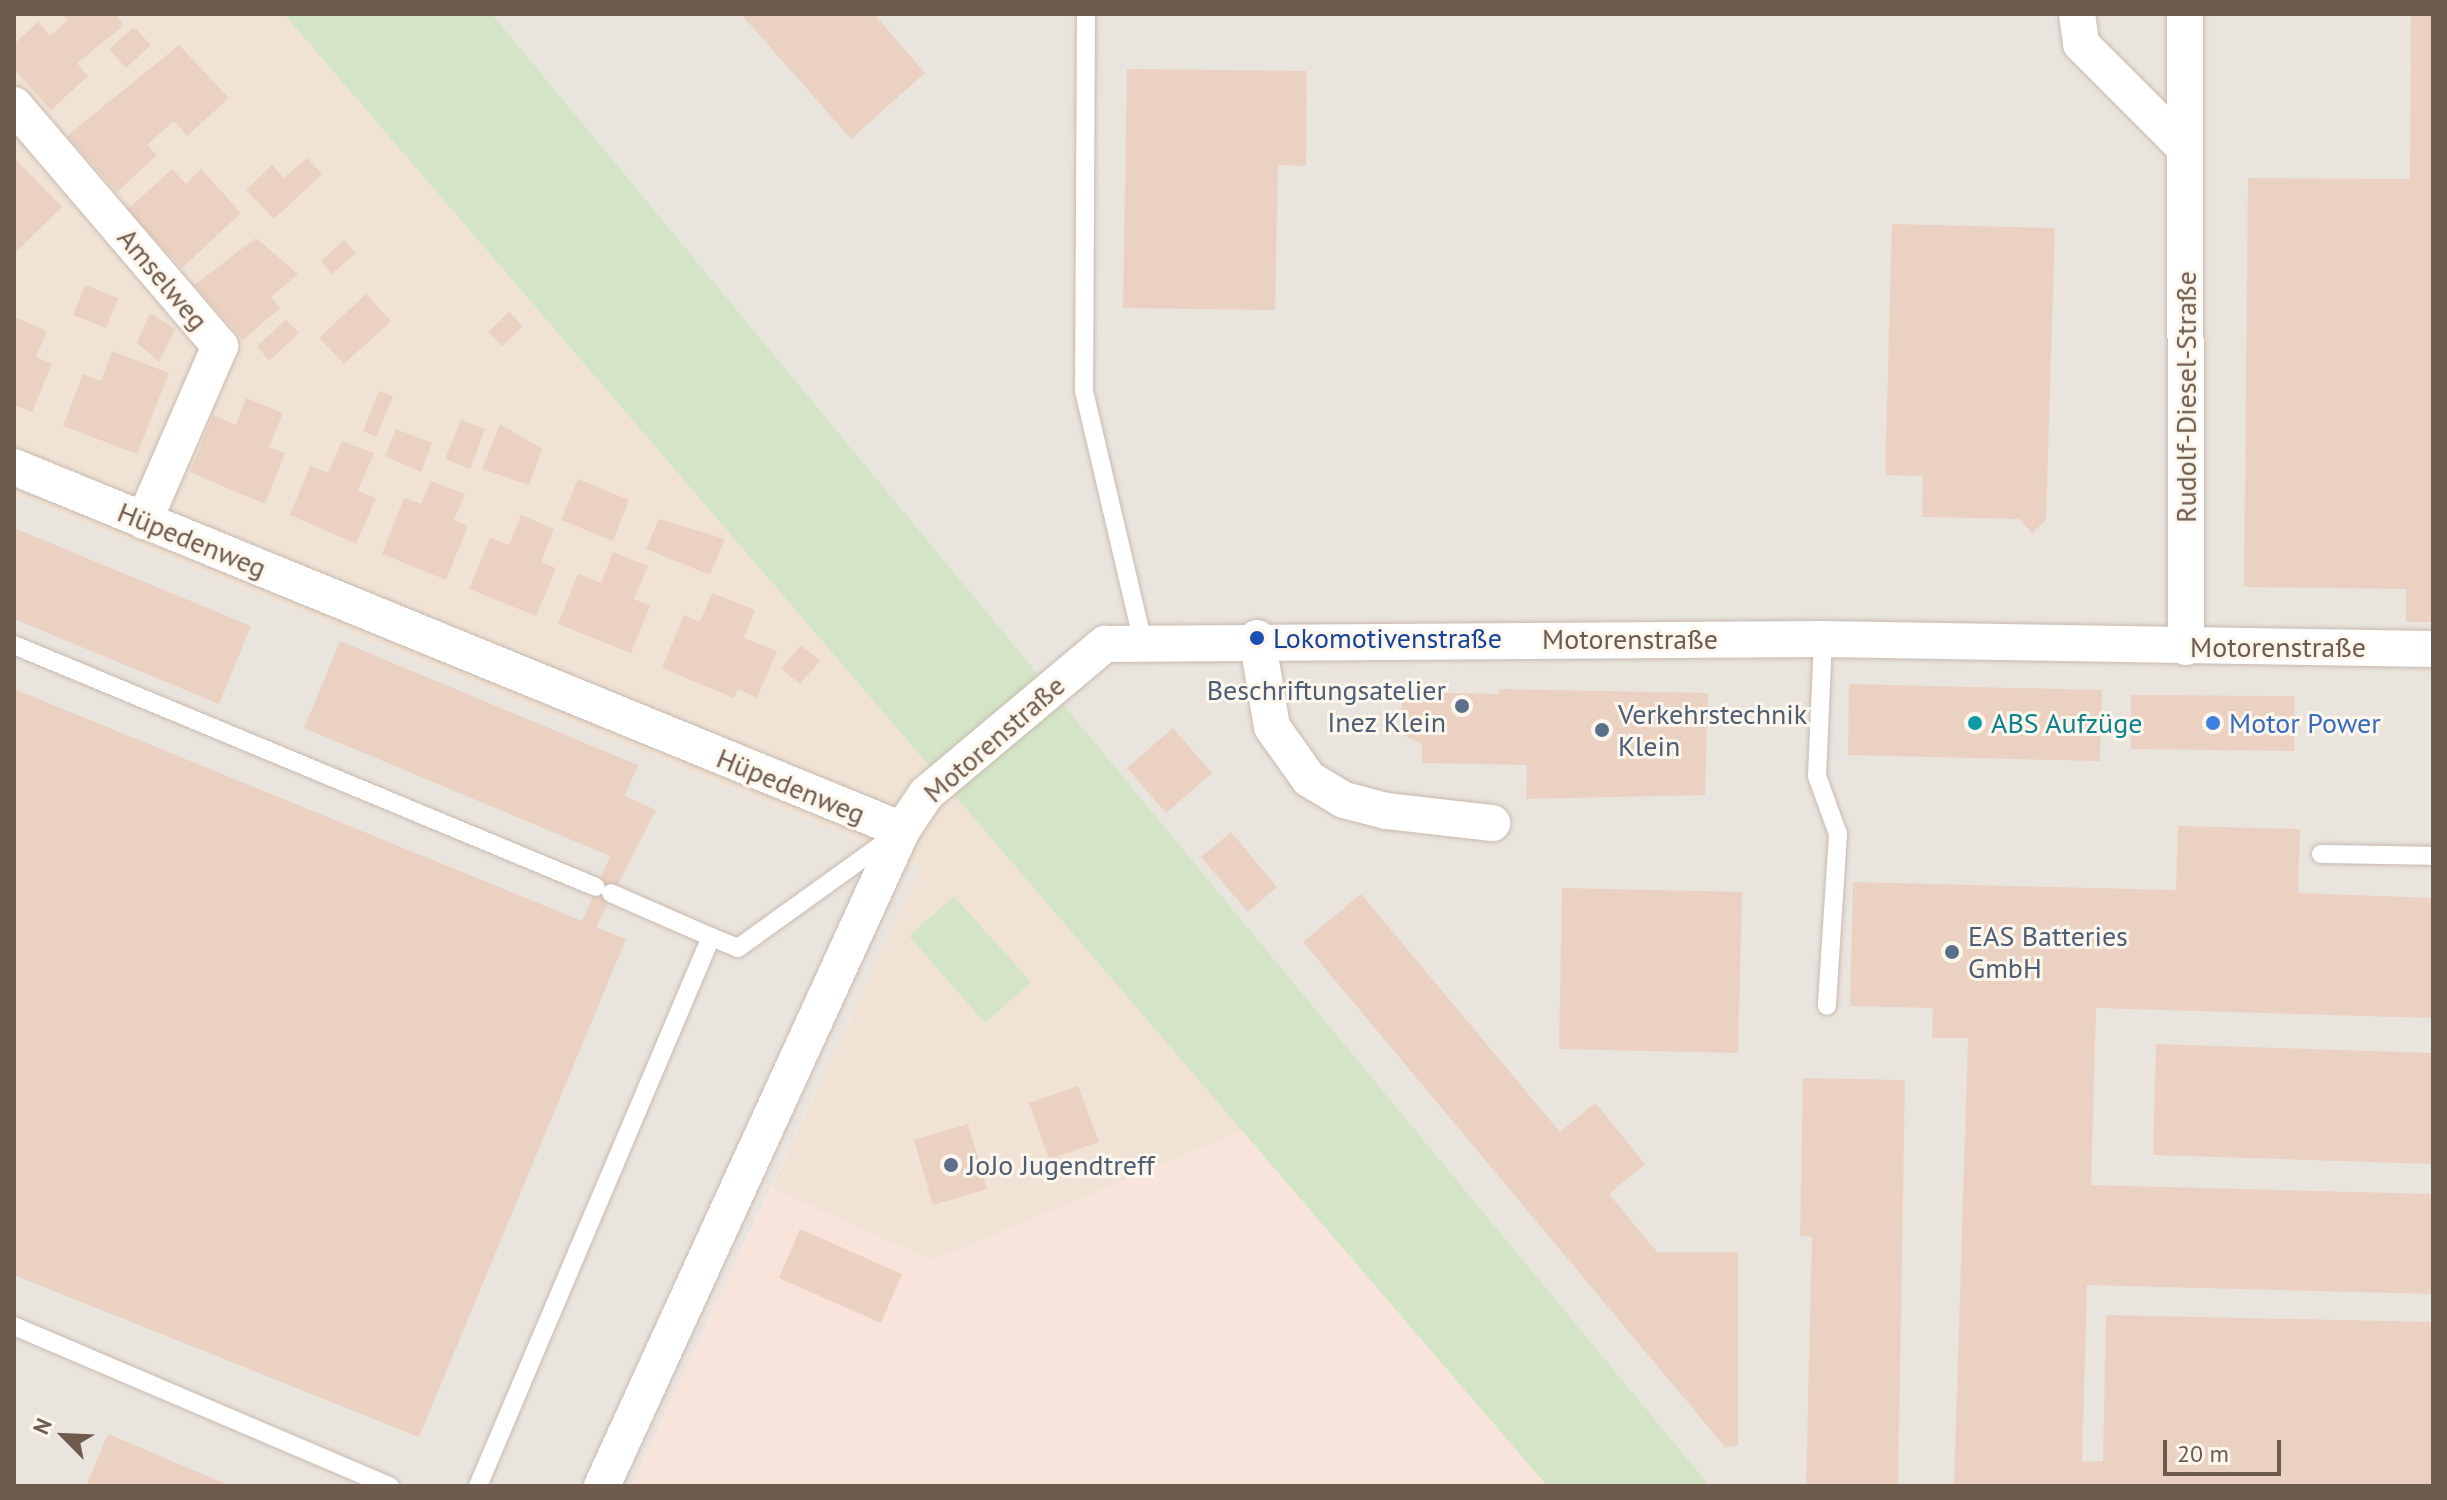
<!DOCTYPE html>
<meta charset="utf-8">
<style>
body{margin:0}
#map{position:relative;width:2447px;height:1500px;overflow:hidden;background:#f9f2e6;font-family:"PT Sans",sans-serif}
div>[style]{position:absolute}
.residential>*{inset:0;background:#f0e3d6}
.commercial>*{inset:0;background:#f8e4db}
.industrial>*{inset:0;background:#eae4df}
.green>*{inset:0;background:#d3e5c6}
.building>*{inset:0;background:#ebd1c1}
.roads{filter:drop-shadow(0 0 2px #c9baae) drop-shadow(0 0 2px #c9baae)}
.lane>*{height:18px;margin:-9px;padding:0 9px;transform-origin:9px;border-radius:9px;background:#fff}
.street>*{height:36px;margin:-18px;padding:0 18px;transform-origin:18px;border-radius:18px;background:#fff}
.dots>*{width:22px;height:22px;translate:-50% -50%;box-sizing:border-box;border:4px solid #fcf6ec;border-radius:50%}
span{translate:-50% -50%;white-space:nowrap;text-align:center;line-height:1.15;-webkit-text-stroke:6px #fcf6ec;paint-order:stroke}
.street-label{font-size:28px;color:#6f5a4e}
.transit-label{font-size:28px;color:#164399}
.left{translate:0 -50%;text-align:left}
.service-label{font-size:28px;color:#4e5e75}
.right{translate:-100% -50%;text-align:right}
.culture-label{font-size:28px;color:#0d838f}
.shop-label{font-size:28px;color:#366cbe}
.frame{position:absolute;inset:0;border:16px solid #6f5a4e;pointer-events:none}
.north{position:absolute;left:24px;top:1396px;width:80px;height:80px;-webkit-text-stroke:6px #fcf6ec;paint-order:stroke;rotate:294deg;font-size:22px;font-weight:700;line-height:32px;text-align:center;color:#6f5a4e}
.north::after{content:'';display:block;margin:auto;width:28px;height:36px;background:#6f5a4e;clip-path:polygon(50% 0,100% 100%,50% 72%,0 100%)}
.scale{position:absolute;left:2163px;top:1440px;width:118px;height:36px;box-sizing:border-box;border:4px solid #6f5a4e;border-top:0;padding-left:10px;font-size:24px;line-height:28px;white-space:nowrap;color:#6f5a4e;-webkit-text-stroke:6px #fcf6ec;paint-order:stroke}
</style>
<div id="map">
<div class="residential">
<i style="clip-path:polygon(14px 14px,284px 14px,1243px 1131px,932px 1261px,771px 1188px,921px 866px,14px 494px)"></i>
</div>
<div class="commercial">
<i style="clip-path:polygon(1243px 1131px,1547px 1486px,631px 1486px,771px 1188px,932px 1261px)"></i>
</div>
<div class="industrial">
<i style="clip-path:polygon(492px 14px,2433px 14px,2433px 1486px,1710px 1486px)"></i>
<i style="clip-path:polygon(14px 494px,921px 866px,631px 1486px,14px 1486px)"></i>
</div>
<div class="green">
<i style="clip-path:polygon(284px 14px,492px 14px,1710px 1486px,1547px 1486px)"></i>
<i style="clip-path:polygon(954px 896px,1031px 982px,985px 1023px,909px 936px)"></i>
</div>
<div class="building">
<i style="clip-path:polygon(63px 14px,115px 14px,124px 25px,77px 63px,88px 76px,51px 110px,14px 69px,14px 44px,38px 22px,50px 36px,68px 20px)"></i>
<i style="clip-path:polygon(741px 14px,874px 14px,925px 73px,851px 139px)"></i>
<i style="clip-path:polygon(2411px 14px,2433px 14px,2433px 622px,2406px 622px,2406px 589px,2244px 587px,2248px 178px,2410px 179px)"></i>
<i style="clip-path:polygon(134px 27px,151px 45px,126px 68px,109px 49px)"></i>
<i style="clip-path:polygon(179px 45px,229px 98px,187px 136px,174px 121px,168px 126px,147px 145px,157px 155px,117px 192px,67px 136px)"></i>
<i style="clip-path:polygon(1127px 69px,1307px 71px,1306px 166px,1278px 165px,1275px 310px,1123px 308px)"></i>
<i style="clip-path:polygon(14px 158px,62px 207px,14px 254px)"></i>
<i style="clip-path:polygon(307px 158px,322px 174px,274px 219px,246px 190px,272px 165px,284px 178px)"></i>
<i style="clip-path:polygon(172px 169px,186px 184px,201px 169px,241px 213px,182px 268px,127px 210px)"></i>
<i style="clip-path:polygon(1892px 224px,2055px 228px,2046px 520px,2032px 533px,2019px 519px,1922px 517px,1923px 476px,1885px 475px)"></i>
<i style="clip-path:polygon(256px 238px,298px 274px,271px 297px,280px 308px,243px 340px,194px 285px)"></i>
<i style="clip-path:polygon(344px 240px,356px 253px,332px 274px,321px 261px)"></i>
<i style="clip-path:polygon(85px 285px,118px 298px,106px 328px,73px 315px)"></i>
<i style="clip-path:polygon(366px 294px,391px 321px,344px 364px,319px 338px)"></i>
<i style="clip-path:polygon(509px 312px,523px 326px,502px 346px,488px 332px)"></i>
<i style="clip-path:polygon(150px 313px,175px 329px,159px 362px,137px 343px)"></i>
<i style="clip-path:polygon(15px 317px,47px 331px,36px 357px,52px 364px,32px 412px,14px 405px)"></i>
<i style="clip-path:polygon(286px 320px,299px 333px,269px 361px,257px 346px)"></i>
<i style="clip-path:polygon(112px 351px,169px 373px,137px 454px,63px 426px,83px 374px,101px 381px)"></i>
<i style="clip-path:polygon(379px 391px,393px 396px,376px 437px,363px 431px)"></i>
<i style="clip-path:polygon(246px 398px,283px 413px,269px 447px,285px 453px,265px 504px,190px 472px,213px 415px,236px 425px)"></i>
<i style="clip-path:polygon(461px 420px,485px 429px,470px 469px,445px 459px)"></i>
<i style="clip-path:polygon(500px 424px,542px 449px,529px 485px,482px 469px)"></i>
<i style="clip-path:polygon(396px 429px,432px 443px,421px 472px,385px 456px)"></i>
<i style="clip-path:polygon(342px 441px,374px 453px,358px 491px,376px 498px,356px 544px,290px 515px,310px 466px,328px 473px)"></i>
<i style="clip-path:polygon(578px 479px,629px 500px,613px 541px,561px 520px)"></i>
<i style="clip-path:polygon(431px 481px,465px 494px,454px 520px,468px 526px,446px 580px,382px 554px,404px 498px,421px 504px)"></i>
<i style="clip-path:polygon(521px 515px,554px 529px,541px 562px,556px 568px,536px 616px,469px 589px,490px 538px,509px 545px)"></i>
<i style="clip-path:polygon(659px 519px,725px 539px,710px 575px,646px 549px)"></i>
<i style="clip-path:polygon(14px 528px,251px 626px,219px 704px,14px 619px)"></i>
<i style="clip-path:polygon(613px 552px,648px 566px,634px 599px,650px 606px,631px 653px,558px 624px,578px 574px,601px 583px)"></i>
<i style="clip-path:polygon(712px 593px,755px 610px,744px 638px,777px 651px,757px 698px,738px 689px,734px 698px,662px 668px,684px 615px,700px 622px)"></i>
<i style="clip-path:polygon(340px 641px,638px 765px,625px 796px,656px 810px,596px 927px,626px 939px,419px 1437px,14px 1275px,14px 689px,582px 921px,610px 856px,304px 728px)"></i>
<i style="clip-path:polygon(801px 645px,820px 661px,800px 684px,781px 669px)"></i>
<i style="clip-path:polygon(1849px 684px,2102px 690px,2100px 761px,1848px 755px)"></i>
<i style="clip-path:polygon(1499px 689px,1708px 693px,1705px 795px,1526px 799px,1527px 765px,1422px 763px,1422px 744px,1401px 734px,1402px 692px,1499px 694px)"></i>
<i style="clip-path:polygon(2131px 695px,2295px 696px,2294px 751px,2131px 749px)"></i>
<i style="clip-path:polygon(1173px 728px,1212px 773px,1166px 813px,1127px 768px)"></i>
<i style="clip-path:polygon(2178px 826px,2300px 829px,2298px 893px,2433px 898px,2433px 1018px,2096px 1008px,2091px 1185px,2433px 1194px,2433px 1294px,2087px 1285px,2082px 1462px,2103px 1461px,2106px 1315px,2433px 1322px,2433px 1486px,1954px 1486px,1968px 1038px,1932px 1038px,1933px 1008px,1850px 1006px,1853px 882px,2176px 890px)"></i>
<i style="clip-path:polygon(1231px 832px,1277px 887px,1248px 912px,1201px 857px)"></i>
<i style="clip-path:polygon(1562px 888px,1742px 892px,1738px 1053px,1559px 1049px)"></i>
<i style="clip-path:polygon(1361px 894px,1560px 1132px,1595px 1103px,1645px 1164px,1609px 1194px,1657px 1252px,1738px 1252px,1738px 1446px,1725px 1447px,1303px 942px)"></i>
<i style="clip-path:polygon(2156px 1044px,2433px 1053px,2433px 1164px,2153px 1155px)"></i>
<i style="clip-path:polygon(1803px 1078px,1905px 1080px,1898px 1486px,1806px 1486px,1812px 1237px,1800px 1236px)"></i>
<i style="clip-path:polygon(1078px 1086px,1099px 1142px,1049px 1159px,1029px 1103px)"></i>
<i style="clip-path:polygon(968px 1124px,987px 1189px,933px 1205px,914px 1140px)"></i>
<i style="clip-path:polygon(800px 1229px,902px 1274px,881px 1323px,779px 1278px)"></i>
<i style="clip-path:polygon(108px 1434px,231px 1486px,86px 1486px)"></i>
</div>
<div class="roads">
<div class="lane">
<i style="left:1086px;top:14px;width:377px;rotate:90.3deg"></i>
<i style="left:1084px;top:391px;width:255px;rotate:76.8deg"></i>
<i style="left:1823px;top:639px;width:137px;rotate:92.5deg"></i>
<i style="left:1817px;top:776px;width:62px;rotate:70.1deg"></i>
<i style="left:1838px;top:834px;width:172px;rotate:93.7deg"></i>
<i style="left:14px;top:645px;width:630px;rotate:22.58deg"></i>
<i style="left:2321px;top:854px;width:112px;rotate:1deg"></i>
<i style="left:711px;top:937px;width:29px;rotate:22deg"></i>
<i style="left:738px;top:948px;width:188px;rotate:-35.7deg"></i>
<i style="left:14px;top:1326px;width:409px;rotate:23.1deg"></i>
<i style="left:478px;top:1486px;width:596px;rotate:-67deg"></i>
<i style="left:711px;top:937px;width:109px;rotate:-156.3deg"></i>
</div>
<div class="street">
<i style="left:2077px;top:14px;width:30px;rotate:82deg"></i>
<i style="left:2081px;top:44px;width:147px;rotate:45deg"></i>
<i style="left:2185px;top:14px;width:633px;rotate:89.91deg"></i>
<i style="left:14px;top:105px;width:317px;rotate:49.5deg"></i>
<i style="left:220px;top:346px;width:191px;rotate:113.5deg"></i>
<i style="left:14px;top:467px;width:959px;rotate:22.23deg"></i>
<i style="left:1257px;top:638px;width:90px;rotate:80.4deg"></i>
<i style="left:1272px;top:727px;width:64px;rotate:54.6deg"></i>
<i style="left:1309px;top:779px;width:41px;rotate:31deg"></i>
<i style="left:1344px;top:800px;width:43px;rotate:14.7deg"></i>
<i style="left:1386px;top:811px;width:107px;rotate:6.5deg"></i>
<i style="left:602px;top:1486px;width:721px;rotate:-65.42deg"></i>
<i style="left:902px;top:830px;width:43px;rotate:-56.3deg"></i>
<i style="left:926px;top:794px;width:234px;rotate:-40deg"></i>
<i style="left:1105px;top:644px;width:718px;rotate:-0.4deg"></i>
<i style="left:1823px;top:639px;width:610px;rotate:0.94deg"></i>
</div>
</div>
<div class="dots">
<i style="left:1257px;top:638px;background:#1a4fb4"></i>
<i style="left:1462px;top:706px;background:#5c6f8a"></i>
<i style="left:1975px;top:723px;background:#0f9aa8"></i>
<i style="left:2213px;top:723px;background:#3f7fe0"></i>
<i style="left:1602px;top:730px;background:#5c6f8a"></i>
<i style="left:1952px;top:952px;background:#5c6f8a"></i>
<i style="left:951px;top:1165px;background:#5c6f8a"></i>
</div>
<div class="street-label">
<span style="left:163px;top:279px;rotate:50deg">Amselweg</span>
<span style="left:2186px;top:397px;rotate:-90deg">Rudolf-Diesel-Straße</span>
<span style="left:192px;top:540px;rotate:22deg">Hüpedenweg</span>
<span style="left:1630px;top:639px">Motorenstraße</span>
<span style="left:2278px;top:647px">Motorenstraße</span>
<span style="left:994px;top:739px;rotate:-41deg">Motorenstraße</span>
<span style="left:791px;top:786px;rotate:22deg">Hüpedenweg</span>
</div>
<div class="transit-label">
<span class="left" style="left:1273px;top:638px">Lokomotivenstraße</span>
</div>
<div class="service-label">
<span class="right" style="left:1446px;top:706px">Beschriftungsatelier<br>Inez Klein</span>
<span class="left" style="left:1618px;top:730px">Verkehrstechnik<br>Klein</span>
<span class="left" style="left:1968px;top:952px">EAS Batteries<br>GmbH</span>
<span class="left" style="left:967px;top:1165px">JoJo Jugendtreff</span>
</div>
<div class="culture-label">
<span class="left" style="left:1991px;top:723px">ABS Aufzüge</span>
</div>
<div class="shop-label">
<span class="left" style="left:2229px;top:723px">Motor Power</span>
</div>
<div class="frame"></div>
<div class="north">N</div>
<div class="scale">20 m</div>
</div>
